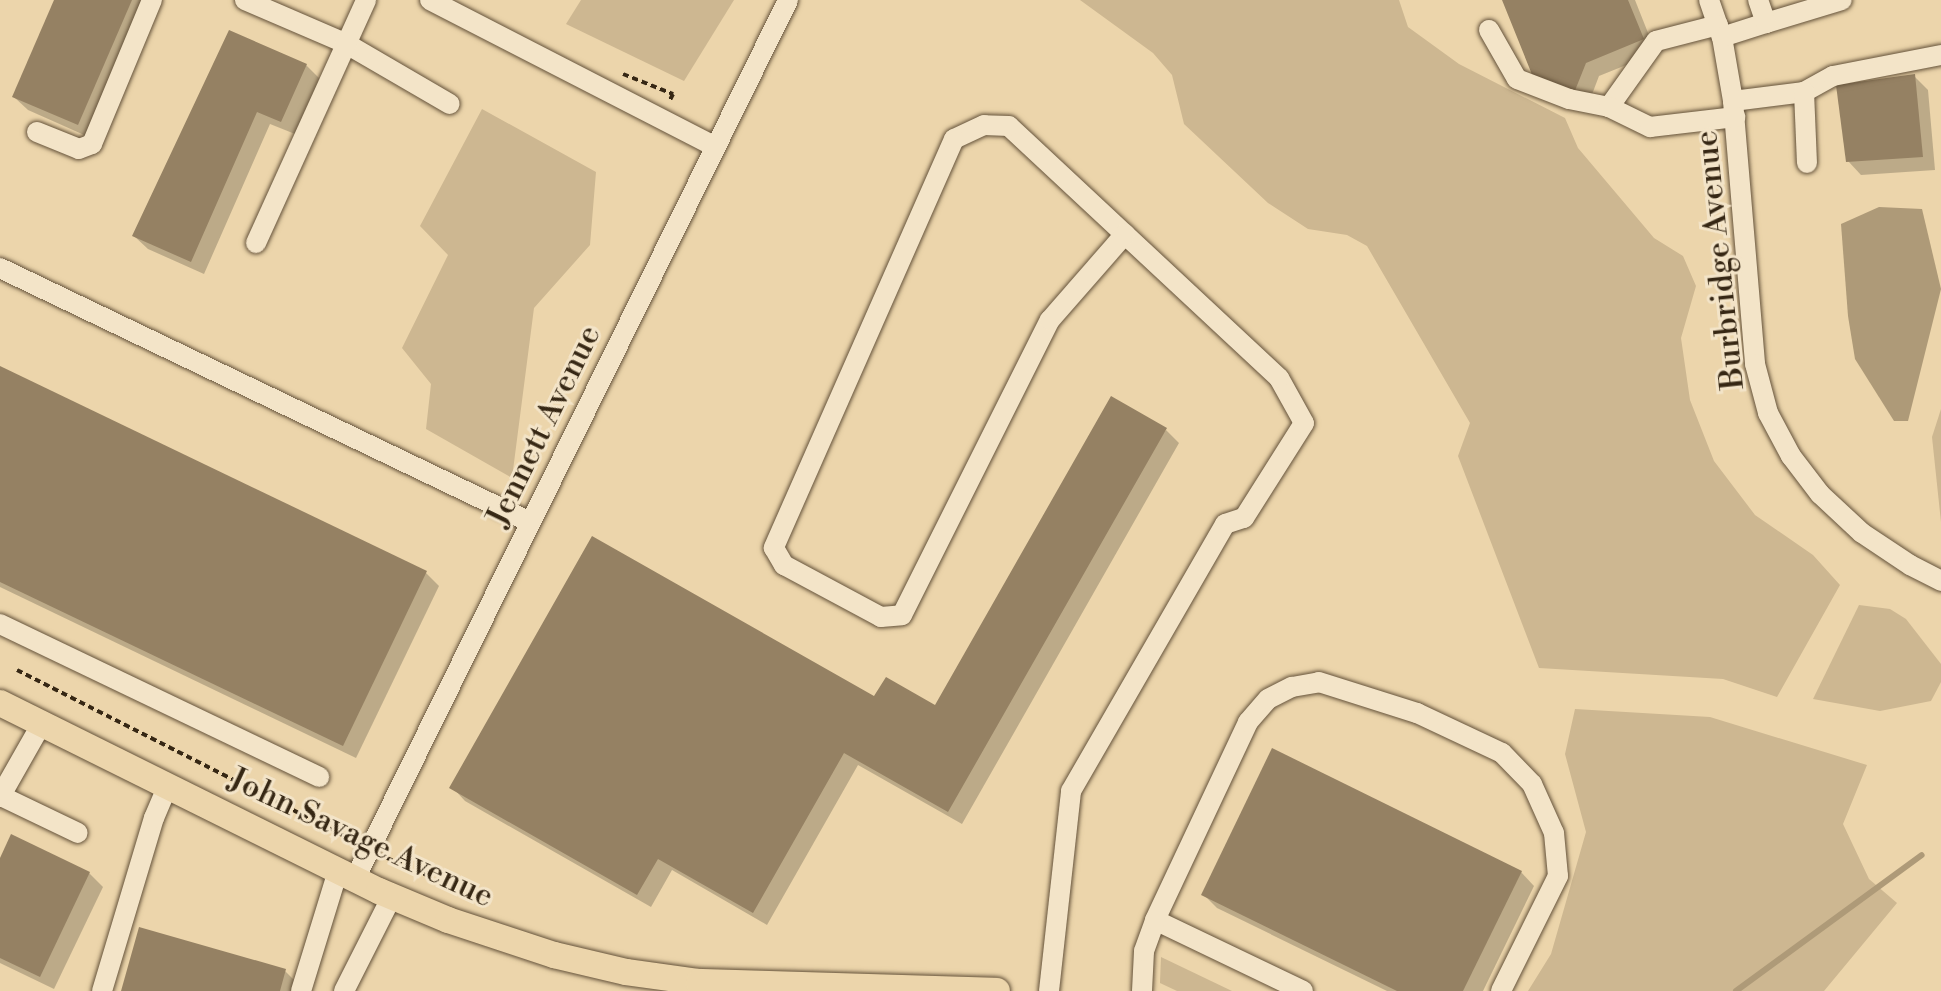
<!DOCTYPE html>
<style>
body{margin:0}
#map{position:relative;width:1941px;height:991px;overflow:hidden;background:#ecd5ab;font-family:"Libre Bodoni",serif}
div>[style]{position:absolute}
.green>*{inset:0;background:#cdb791}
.water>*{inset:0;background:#ae9a78}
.shadow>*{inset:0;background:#0003}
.stream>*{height:6px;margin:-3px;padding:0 3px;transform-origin:3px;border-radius:3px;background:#ae9a78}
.building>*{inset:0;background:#958163}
.path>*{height:4px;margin-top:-2px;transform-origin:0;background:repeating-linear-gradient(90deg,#362714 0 6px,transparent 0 10px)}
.roads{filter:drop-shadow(0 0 2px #64523a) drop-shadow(0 0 2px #64523a)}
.minor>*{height:20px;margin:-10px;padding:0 10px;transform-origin:10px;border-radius:10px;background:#f3e4c8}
.major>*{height:26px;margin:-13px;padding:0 13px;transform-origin:13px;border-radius:13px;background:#ecd5ab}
span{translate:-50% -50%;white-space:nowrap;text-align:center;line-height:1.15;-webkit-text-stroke:6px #f3e4c8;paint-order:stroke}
.street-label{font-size:32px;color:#362714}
</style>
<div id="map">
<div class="green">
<i style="clip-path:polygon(581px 0,734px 0,684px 81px,566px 24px)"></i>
<i style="clip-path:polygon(1080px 0,1399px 0,1408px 27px,1459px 64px,1565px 118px,1578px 148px,1654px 238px,1683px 256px,1696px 286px,1681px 338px,1690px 400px,1714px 461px,1755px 515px,1813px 555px,1840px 585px,1777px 697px,1723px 679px,1539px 668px,1458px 456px,1470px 423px,1367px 246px,1347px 235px,1308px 229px,1268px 203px,1184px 124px,1172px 75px,1153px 53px)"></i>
<i style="clip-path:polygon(482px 109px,596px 172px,590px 245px,534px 308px,512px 478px,426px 429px,431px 384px,402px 348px,448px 255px,420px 226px)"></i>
<i style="clip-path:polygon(1941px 409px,1941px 522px,1932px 437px)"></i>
<i style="clip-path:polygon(1859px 605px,1890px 609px,1906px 619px,1941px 664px,1941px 682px,1931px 701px,1880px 711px,1813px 699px)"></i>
<i style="clip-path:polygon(1575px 709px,1710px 717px,1867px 765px,1843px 824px,1869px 879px,1897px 903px,1824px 991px,1528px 991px,1551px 954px,1586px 832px,1565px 754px)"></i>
<i style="clip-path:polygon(1161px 957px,1232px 991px,1177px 991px,1160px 983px)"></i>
</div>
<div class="water">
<i style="clip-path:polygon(1879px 207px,1922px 209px,1941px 289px,1908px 421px,1894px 421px,1855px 359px,1848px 316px,1841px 224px)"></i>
</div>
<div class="shadow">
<i style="clip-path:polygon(56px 0,143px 0,91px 138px,28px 110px,14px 97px)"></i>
<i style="clip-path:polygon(1504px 0,1635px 0,1656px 53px,1599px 76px,1588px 105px,1535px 76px)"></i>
<i style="clip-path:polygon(230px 33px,306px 65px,320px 79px,295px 134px,270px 124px,204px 274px,148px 249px,134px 236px)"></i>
<i style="clip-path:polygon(1915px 77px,1928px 90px,1935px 170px,1861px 175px,1848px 161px)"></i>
<i style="clip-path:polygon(0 368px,426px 573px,439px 586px,356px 758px,0 587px)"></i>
<i style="clip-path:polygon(1166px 430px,1179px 443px,962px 824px,858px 765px,767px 925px,672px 870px,651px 907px,465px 801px,452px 787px,875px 699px,936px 708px)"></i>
<i style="clip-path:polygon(0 862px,89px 873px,103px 887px,54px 989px,0 963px)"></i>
<i style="clip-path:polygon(1521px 872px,1534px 886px,1483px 991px,1387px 991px,1217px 908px,1203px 894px)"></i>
<i style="clip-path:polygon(285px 971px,298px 984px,296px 991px,123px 991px)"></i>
</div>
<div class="stream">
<i style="left:1736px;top:991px;width:230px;rotate:-36.2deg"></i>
</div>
<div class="building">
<i style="clip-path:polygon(54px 0,132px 0,78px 125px,12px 97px)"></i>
<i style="clip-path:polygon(1502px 0,1628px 0,1644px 39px,1586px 63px,1574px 93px,1533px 77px)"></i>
<i style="clip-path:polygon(229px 30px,307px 64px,281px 122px,257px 112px,191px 262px,132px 236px)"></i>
<i style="clip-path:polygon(1915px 74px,1923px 157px,1846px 162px,1836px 85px)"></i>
<i style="clip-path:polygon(0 366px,427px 571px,343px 746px,0 582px)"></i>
<i style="clip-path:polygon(1111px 396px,1167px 428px,948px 812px,844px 753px,753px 913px,658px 859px,637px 895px,449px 788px,592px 536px,874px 696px,886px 677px,935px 705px)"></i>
<i style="clip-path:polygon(1272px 748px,1522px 871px,1463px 991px,1397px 991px,1201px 895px)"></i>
<i style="clip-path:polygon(11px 834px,90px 872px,40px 977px,0 958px,0 858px)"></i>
<i style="clip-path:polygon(139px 927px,286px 969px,280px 991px,121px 991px)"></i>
</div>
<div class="path">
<i style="left:623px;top:74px;width:54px;rotate:21.8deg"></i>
<i style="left:673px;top:94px;width:9px;rotate:117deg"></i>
<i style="left:17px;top:670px;width:378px;rotate:26.9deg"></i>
<i style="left:387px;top:858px;width:43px;rotate:23deg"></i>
</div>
<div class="roads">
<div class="minor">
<i style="left:245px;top:0;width:109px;rotate:23.3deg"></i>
<i style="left:345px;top:43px;width:121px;rotate:30.2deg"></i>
<i style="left:430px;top:0;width:319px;rotate:27.2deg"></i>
<i style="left:1709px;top:0;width:39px;rotate:71deg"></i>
<i style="left:1722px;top:37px;width:65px;rotate:80.2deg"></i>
<i style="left:1733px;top:101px;width:264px;rotate:85.2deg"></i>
<i style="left:1755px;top:364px;width:51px;rotate:75.1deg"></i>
<i style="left:1768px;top:413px;width:49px;rotate:61.9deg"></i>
<i style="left:1791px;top:456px;width:48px;rotate:52.7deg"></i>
<i style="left:1820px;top:494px;width:57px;rotate:42.9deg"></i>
<i style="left:1862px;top:533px;width:58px;rotate:33.7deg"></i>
<i style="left:1910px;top:565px;width:35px;rotate:27deg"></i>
<i style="left:1766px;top:23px;width:79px;rotate:-16.8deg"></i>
<i style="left:1489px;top:30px;width:56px;rotate:60.3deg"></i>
<i style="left:1517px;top:79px;width:56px;rotate:21deg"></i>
<i style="left:1569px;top:99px;width:41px;rotate:11.3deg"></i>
<i style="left:1609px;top:107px;width:81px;rotate:-54.5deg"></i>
<i style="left:1656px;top:41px;width:64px;rotate:-14.5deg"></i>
<i style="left:1722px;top:37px;width:46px;rotate:-17.7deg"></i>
<i style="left:1766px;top:23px;width:24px;rotate:-109deg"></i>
<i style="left:1804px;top:92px;width:33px;rotate:-29deg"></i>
<i style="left:1833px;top:76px;width:110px;rotate:-11deg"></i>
<i style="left:1733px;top:101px;width:72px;rotate:-7.2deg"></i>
<i style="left:1804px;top:92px;width:71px;rotate:87.6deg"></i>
<i style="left:1609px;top:107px;width:46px;rotate:26deg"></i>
<i style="left:1650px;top:127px;width:86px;rotate:-6.7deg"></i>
<i style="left:37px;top:132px;width:45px;rotate:22deg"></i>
<i style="left:79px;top:149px;width:14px;rotate:-21deg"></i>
<i style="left:92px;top:144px;width:156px;rotate:-67.4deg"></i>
<i style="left:256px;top:243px;width:267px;rotate:-65.6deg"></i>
<i style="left:0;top:268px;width:588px;rotate:25.61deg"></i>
<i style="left:0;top:624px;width:354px;rotate:25.6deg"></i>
<i style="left:1px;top:796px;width:85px;rotate:25.7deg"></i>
<i style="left:0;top:797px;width:85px;rotate:-60.4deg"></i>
<i style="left:355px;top:879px;width:980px;rotate:-63.77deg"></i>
<i style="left:1155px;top:920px;width:164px;rotate:25.6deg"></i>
<i style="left:102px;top:991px;width:181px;rotate:-73.3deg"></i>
<i style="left:154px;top:818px;width:36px;rotate:-67deg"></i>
<i style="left:301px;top:991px;width:126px;rotate:-72.9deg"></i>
<i style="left:344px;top:991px;width:106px;rotate:-63.2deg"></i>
<i style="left:1049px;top:991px;width:201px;rotate:-83.7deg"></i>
<i style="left:1071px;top:791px;width:308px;rotate:-60deg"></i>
<i style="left:1225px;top:524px;width:20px;rotate:-18deg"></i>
<i style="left:1244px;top:518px;width:112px;rotate:-57.7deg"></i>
<i style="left:1304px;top:423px;width:51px;rotate:-119.1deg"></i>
<i style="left:1279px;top:378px;width:369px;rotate:-137deg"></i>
<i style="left:1009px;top:126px;width:25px;rotate:-178deg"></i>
<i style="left:984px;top:125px;width:33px;rotate:155deg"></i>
<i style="left:954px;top:139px;width:447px;rotate:113.8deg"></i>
<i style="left:774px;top:548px;width:20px;rotate:60deg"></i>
<i style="left:784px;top:565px;width:110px;rotate:28.2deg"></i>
<i style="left:881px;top:617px;width:21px;rotate:-5deg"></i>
<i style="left:902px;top:615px;width:330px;rotate:-63.4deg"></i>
<i style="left:1050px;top:320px;width:114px;rotate:-48.9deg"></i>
<i style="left:1142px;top:991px;width:40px;rotate:-87.1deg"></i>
<i style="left:1144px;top:951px;width:33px;rotate:-70deg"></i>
<i style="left:1155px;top:920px;width:219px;rotate:-64.8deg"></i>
<i style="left:1248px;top:722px;width:30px;rotate:-49deg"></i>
<i style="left:1268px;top:699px;width:27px;rotate:-27deg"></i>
<i style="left:1292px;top:687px;width:27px;rotate:-10deg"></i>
<i style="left:1319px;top:682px;width:103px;rotate:17.6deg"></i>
<i style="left:1417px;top:713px;width:94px;rotate:25.2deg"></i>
<i style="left:1502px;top:753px;width:43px;rotate:45.9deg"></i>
<i style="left:1532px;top:784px;width:54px;rotate:65.8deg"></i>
<i style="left:1554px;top:833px;width:43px;rotate:84.7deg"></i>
<i style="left:1558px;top:876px;width:128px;rotate:116.4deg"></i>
</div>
<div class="major">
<i style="left:0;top:703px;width:423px;rotate:26.4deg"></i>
<i style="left:379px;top:891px;width:75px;rotate:22.8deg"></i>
<i style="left:448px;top:920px;width:112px;rotate:18.3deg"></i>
<i style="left:554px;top:955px;width:74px;rotate:13.3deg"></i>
<i style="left:626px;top:972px;width:74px;rotate:7.8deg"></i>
<i style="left:699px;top:982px;width:298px;rotate:1.7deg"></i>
</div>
</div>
<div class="street-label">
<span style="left:1720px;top:260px;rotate:-96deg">Burbridge Avenue</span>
<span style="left:544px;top:426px;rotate:-64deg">Jennett Avenue</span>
<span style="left:361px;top:838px;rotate:25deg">John Savage Avenue</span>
</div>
</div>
